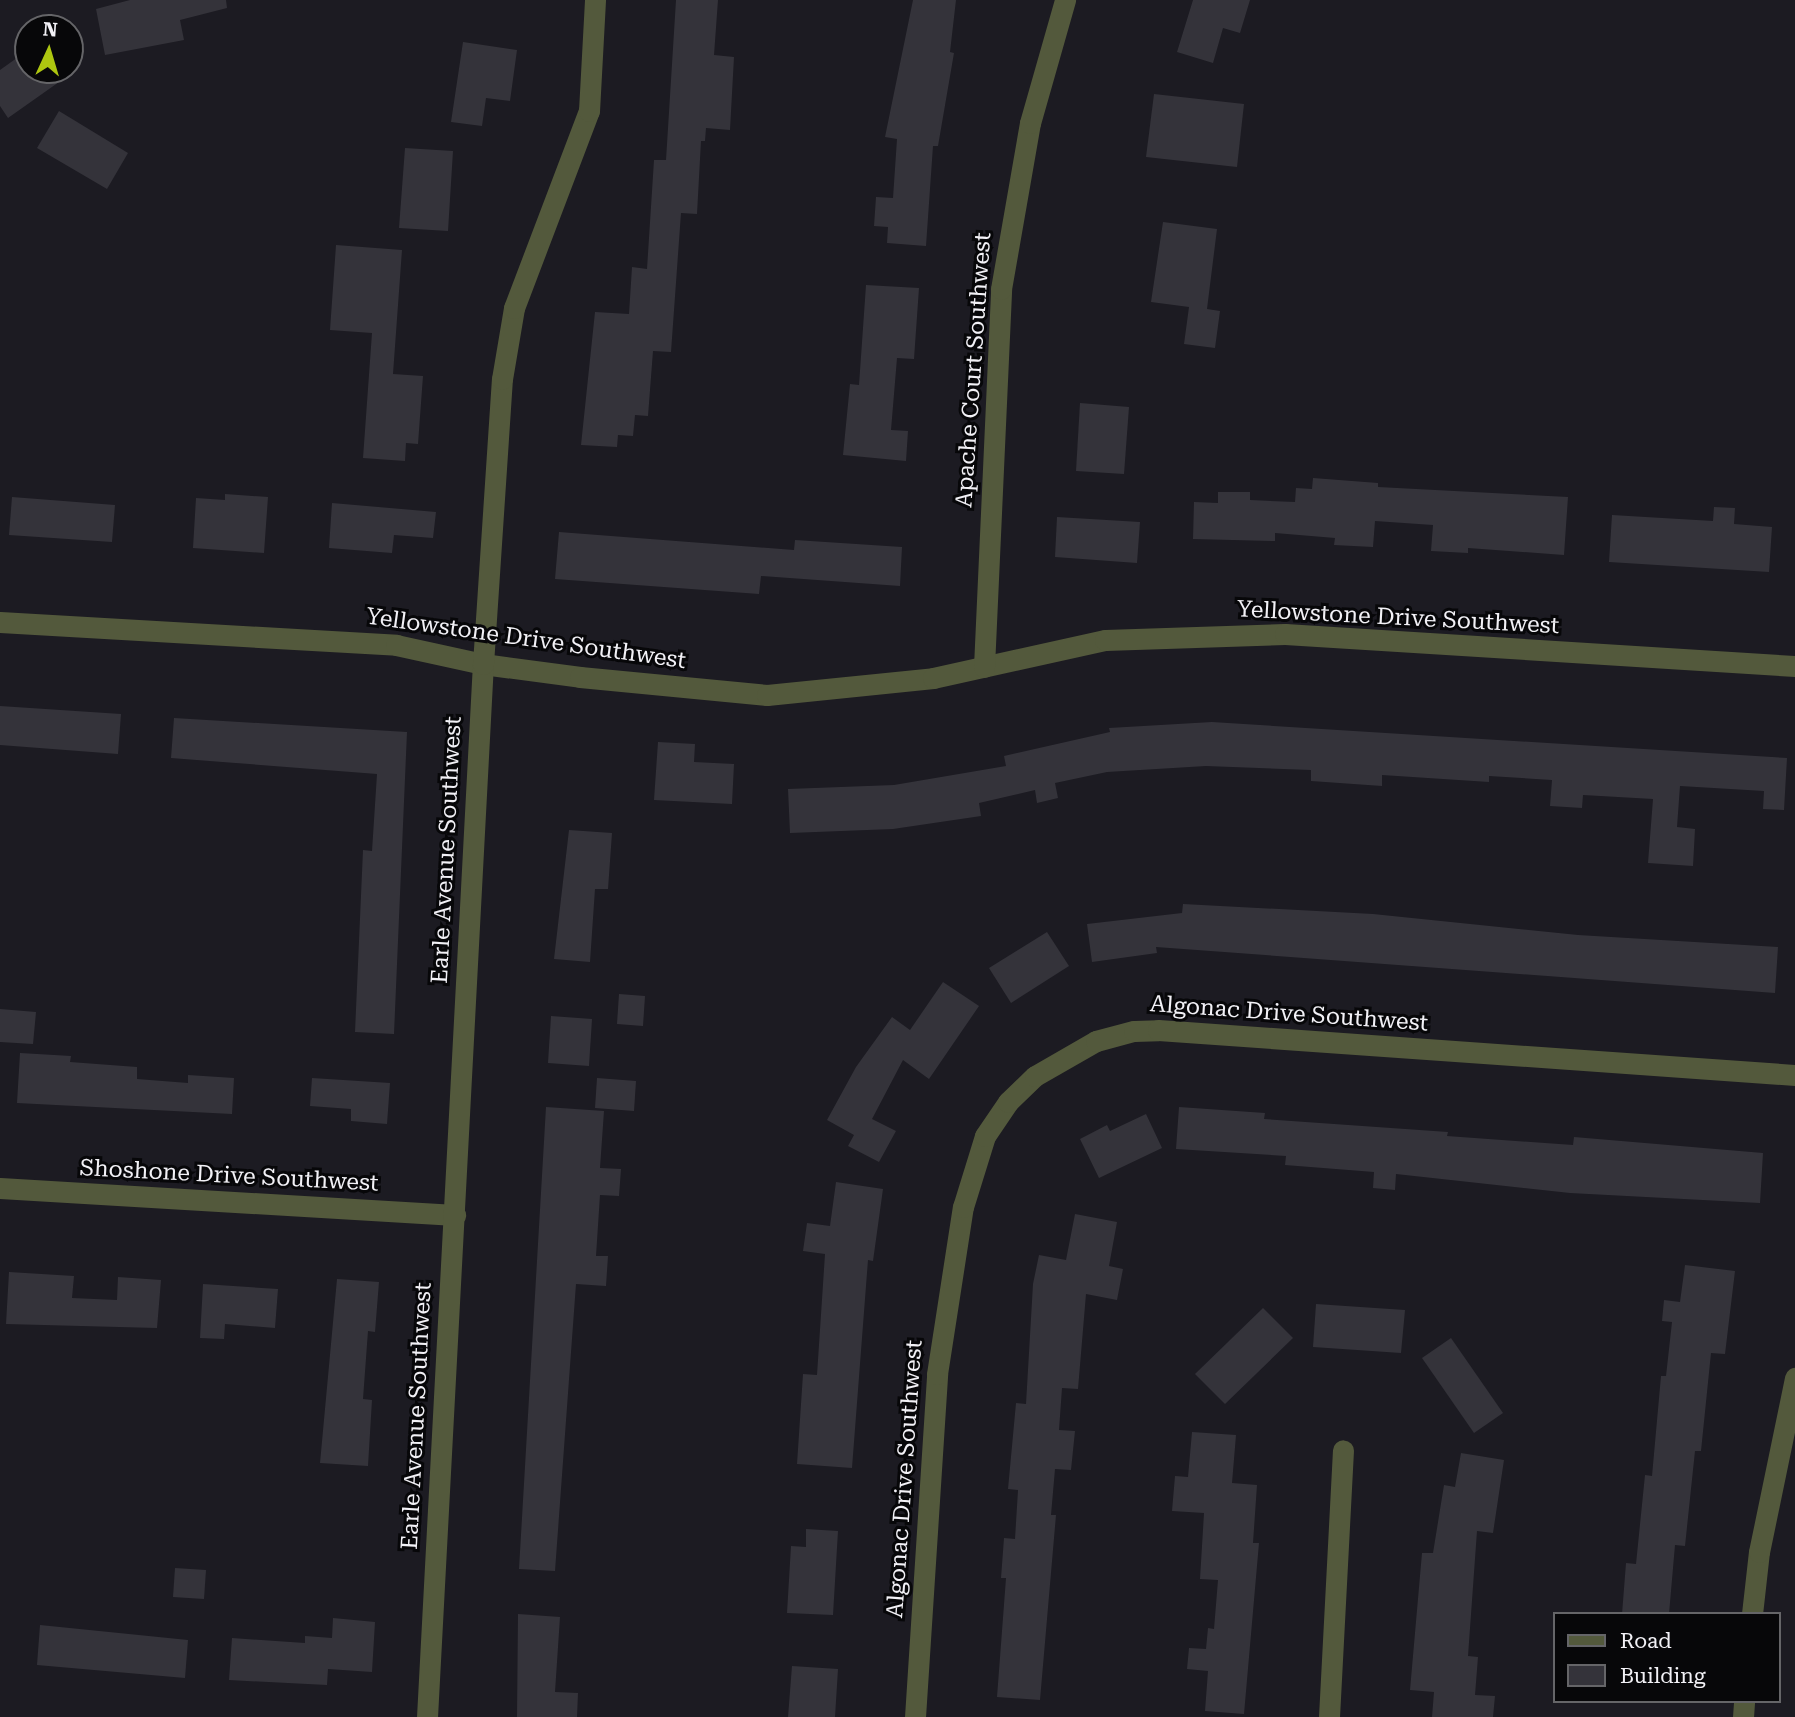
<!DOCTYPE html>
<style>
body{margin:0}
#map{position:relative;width:1795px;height:1717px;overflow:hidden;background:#1c1b22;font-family:"Roboto Serif",serif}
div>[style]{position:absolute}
.building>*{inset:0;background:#34333a}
.minor>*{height:21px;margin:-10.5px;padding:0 10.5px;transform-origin:10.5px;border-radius:10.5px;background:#53593c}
span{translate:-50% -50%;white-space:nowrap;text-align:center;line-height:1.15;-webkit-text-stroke:6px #070709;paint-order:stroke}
.street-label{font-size:23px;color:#f2f1f6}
.legend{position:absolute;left:1553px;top:1612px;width:228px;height:91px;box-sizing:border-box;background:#070709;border:2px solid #656568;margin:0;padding:9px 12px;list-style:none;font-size:21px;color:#f2f1f6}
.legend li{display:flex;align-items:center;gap:14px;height:35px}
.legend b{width:35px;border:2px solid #656568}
.north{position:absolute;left:14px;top:14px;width:70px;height:70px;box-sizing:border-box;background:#070709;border:2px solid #656568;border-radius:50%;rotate:4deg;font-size:19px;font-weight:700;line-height:28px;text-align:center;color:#f2f1f6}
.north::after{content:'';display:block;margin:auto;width:24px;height:32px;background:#adc610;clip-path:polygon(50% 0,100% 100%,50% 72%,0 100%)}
</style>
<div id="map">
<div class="building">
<i style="clip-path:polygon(130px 0,226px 0,227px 8px,180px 20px,184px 40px,105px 55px,96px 9px)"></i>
<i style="clip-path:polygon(676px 0,718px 0,714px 55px,734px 57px,730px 130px,706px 128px,705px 141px,701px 141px,697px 214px,681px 213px,671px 352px,653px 351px,648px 416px,635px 415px,633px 436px,618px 435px,617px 447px,581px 445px,595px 312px,629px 314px,632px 267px,647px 269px,654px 160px,666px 160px)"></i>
<i style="clip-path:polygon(913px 0,956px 0,950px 52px,954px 53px,938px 146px,933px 146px,926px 246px,887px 243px,888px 227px,874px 226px,876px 197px,893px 198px,897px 139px,885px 137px)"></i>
<i style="clip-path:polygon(1193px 0,1250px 0,1240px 33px,1223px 28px,1213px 63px,1177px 52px)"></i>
<i style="clip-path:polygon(463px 42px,517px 50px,510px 101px,486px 98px,482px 126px,451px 122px)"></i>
<i style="clip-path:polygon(28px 50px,28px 70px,76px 70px,8px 118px,0 106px,0 70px)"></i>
<i style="clip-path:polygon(1154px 94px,1244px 104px,1237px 167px,1146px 157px)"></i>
<i style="clip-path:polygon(59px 111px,128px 153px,107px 189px,37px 148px)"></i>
<i style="clip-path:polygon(405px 148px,453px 151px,448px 231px,399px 228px)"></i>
<i style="clip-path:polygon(1163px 222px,1217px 229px,1207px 309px,1220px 311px,1215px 348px,1184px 344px,1189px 307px,1151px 302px)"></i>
<i style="clip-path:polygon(336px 245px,402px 250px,393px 374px,423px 376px,418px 444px,406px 443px,405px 461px,363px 458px,372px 333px,330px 330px)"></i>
<i style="clip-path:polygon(866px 285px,919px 288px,914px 359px,897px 358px,891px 430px,908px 431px,906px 461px,843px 455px,850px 384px,859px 385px)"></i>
<i style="clip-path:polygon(1080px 403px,1129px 407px,1124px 474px,1076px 471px)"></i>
<i style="clip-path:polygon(1313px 478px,1378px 483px,1378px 487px,1568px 497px,1564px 555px,1468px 548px,1468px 553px,1431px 551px,1433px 525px,1375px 521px,1373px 547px,1334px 545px,1335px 538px,1275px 533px,1275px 541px,1193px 539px,1194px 502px,1218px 503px,1218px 492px,1250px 492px,1250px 500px,1295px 502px,1296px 488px,1312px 489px)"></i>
<i style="clip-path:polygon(225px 494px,268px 497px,264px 553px,193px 548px,196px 498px,225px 500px)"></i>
<i style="clip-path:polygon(12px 497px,115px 505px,112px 542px,9px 535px)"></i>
<i style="clip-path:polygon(332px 503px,436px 512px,433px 538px,394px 535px,392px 553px,329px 548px)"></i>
<i style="clip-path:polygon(1714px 507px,1735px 508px,1734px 524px,1772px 527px,1769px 572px,1609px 562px,1612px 515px,1713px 521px)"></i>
<i style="clip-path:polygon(1057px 517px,1140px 522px,1137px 563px,1055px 557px)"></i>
<i style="clip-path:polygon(559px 532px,794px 550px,795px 540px,902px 547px,900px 586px,761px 576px,759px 594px,555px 579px)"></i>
<i style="clip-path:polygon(0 706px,121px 714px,118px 754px,0 745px)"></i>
<i style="clip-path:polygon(174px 718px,407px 732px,394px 1034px,355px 1032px,363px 850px,372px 851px,377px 774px,171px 758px)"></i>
<i style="clip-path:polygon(1212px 722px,1787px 758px,1784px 810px,1763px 809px,1764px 791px,1680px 786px,1677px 827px,1695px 829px,1693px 866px,1648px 863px,1653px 799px,1583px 795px,1582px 808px,1550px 806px,1552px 780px,1489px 776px,1489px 782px,1382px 775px,1382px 786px,1311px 781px,1311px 770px,1206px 766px,1107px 772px,1055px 783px,1058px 798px,1037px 803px,1035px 790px,979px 803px,981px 816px,893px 829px,790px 833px,788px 789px,894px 785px,1006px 766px,1004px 756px,1110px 732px,1109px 728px)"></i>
<i style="clip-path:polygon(658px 742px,695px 744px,694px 762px,734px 764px,732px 804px,654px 800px)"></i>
<i style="clip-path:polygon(569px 830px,612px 833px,608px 889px,595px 889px,590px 962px,554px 959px)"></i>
<i style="clip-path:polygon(1183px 904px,1373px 914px,1578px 935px,1778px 947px,1775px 993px,1156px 947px,1157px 953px,1092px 962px,1087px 924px,1182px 913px)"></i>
<i style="clip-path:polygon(1047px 932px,1069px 966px,1011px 1003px,989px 968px)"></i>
<i style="clip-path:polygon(943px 982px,979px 1006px,929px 1079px,903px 1060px,872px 1119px,896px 1131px,879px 1162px,848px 1146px,854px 1135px,827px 1120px,856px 1067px,892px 1017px,910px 1030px)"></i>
<i style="clip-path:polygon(619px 994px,645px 996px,643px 1026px,617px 1024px)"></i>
<i style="clip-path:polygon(0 1009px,36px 1012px,33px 1044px,0 1042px)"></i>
<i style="clip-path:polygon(551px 1016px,592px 1019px,589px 1066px,548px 1063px)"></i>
<i style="clip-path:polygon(20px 1053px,71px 1056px,70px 1062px,137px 1067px,137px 1079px,188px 1083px,188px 1075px,234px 1078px,232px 1114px,17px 1103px)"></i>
<i style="clip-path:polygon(312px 1078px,390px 1083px,387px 1124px,351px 1121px,351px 1109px,310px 1106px)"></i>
<i style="clip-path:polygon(597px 1078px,636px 1081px,634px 1111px,595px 1108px)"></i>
<i style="clip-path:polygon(546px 1107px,604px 1111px,600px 1168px,621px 1169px,619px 1196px,600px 1195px,596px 1256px,608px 1256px,606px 1286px,576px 1284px,555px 1571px,519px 1569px)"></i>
<i style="clip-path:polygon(1179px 1107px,1265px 1113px,1264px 1119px,1448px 1132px,1447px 1136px,1573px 1145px,1574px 1137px,1763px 1153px,1760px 1203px,1570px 1193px,1396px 1174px,1395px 1190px,1373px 1188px,1374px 1172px,1285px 1165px,1286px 1156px,1176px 1149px)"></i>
<i style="clip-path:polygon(1146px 1114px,1162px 1148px,1099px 1178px,1080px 1139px,1107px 1125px,1110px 1131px)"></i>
<i style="clip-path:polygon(836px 1182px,883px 1189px,873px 1261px,868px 1260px,852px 1468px,797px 1464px,803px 1374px,817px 1375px,825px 1254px,803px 1251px,807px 1223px,830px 1226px)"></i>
<i style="clip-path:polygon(1075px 1214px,1117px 1222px,1109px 1266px,1123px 1269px,1117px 1300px,1086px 1294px,1078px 1389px,1062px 1388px,1059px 1430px,1075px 1431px,1071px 1470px,1055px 1469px,1051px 1515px,1056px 1515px,1040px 1700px,997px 1697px,1006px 1578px,1001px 1578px,1004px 1538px,1015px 1539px,1018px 1490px,1008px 1489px,1016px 1403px,1026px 1404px,1033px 1284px,1039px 1255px,1066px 1260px)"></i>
<i style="clip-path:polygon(1685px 1265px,1735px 1271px,1725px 1354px,1711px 1353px,1701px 1451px,1695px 1451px,1685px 1546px,1675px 1545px,1669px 1614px,1622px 1614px,1626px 1563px,1636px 1564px,1645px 1475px,1652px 1476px,1661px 1376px,1666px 1376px,1672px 1322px,1662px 1321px,1664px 1300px,1680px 1302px)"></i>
<i style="clip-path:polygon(9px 1272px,74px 1276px,72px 1298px,117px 1300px,118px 1277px,161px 1280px,157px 1328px,6px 1324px)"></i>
<i style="clip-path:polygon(337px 1279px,379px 1282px,375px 1332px,368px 1331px,363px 1399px,372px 1400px,368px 1466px,320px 1463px)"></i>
<i style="clip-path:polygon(203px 1284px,278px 1289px,275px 1328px,225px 1324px,224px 1339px,200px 1338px)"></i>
<i style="clip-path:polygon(1316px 1304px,1405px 1310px,1401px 1353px,1313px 1347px)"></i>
<i style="clip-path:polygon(1263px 1308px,1293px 1338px,1225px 1404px,1195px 1374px)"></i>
<i style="clip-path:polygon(1451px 1338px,1503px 1413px,1474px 1433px,1422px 1358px)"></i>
<i style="clip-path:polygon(1192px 1432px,1236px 1435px,1232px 1483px,1257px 1485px,1253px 1543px,1259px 1543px,1244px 1714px,1205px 1711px,1208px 1671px,1187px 1669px,1189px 1648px,1206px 1649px,1208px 1628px,1214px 1629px,1218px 1580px,1200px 1579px,1204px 1513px,1172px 1511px,1175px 1476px,1188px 1477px)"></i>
<i style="clip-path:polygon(1461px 1453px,1504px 1460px,1493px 1533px,1477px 1531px,1468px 1656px,1478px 1657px,1475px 1695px,1495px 1696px,1493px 1717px,1432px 1717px,1434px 1692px,1410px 1690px,1422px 1553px,1433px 1553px,1444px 1485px,1455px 1487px)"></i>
<i style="clip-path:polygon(806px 1529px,838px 1531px,833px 1615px,787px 1613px,791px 1546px,806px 1547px)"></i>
<i style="clip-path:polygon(175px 1568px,206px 1570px,204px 1599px,173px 1597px)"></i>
<i style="clip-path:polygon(518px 1614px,560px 1617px,555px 1692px,578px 1693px,577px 1717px,517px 1717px)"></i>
<i style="clip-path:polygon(333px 1618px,375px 1622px,372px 1672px,328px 1669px,327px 1685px,229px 1680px,232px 1638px,305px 1643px,305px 1636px,332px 1638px)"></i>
<i style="clip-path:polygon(40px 1625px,188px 1640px,185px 1678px,37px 1665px)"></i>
<i style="clip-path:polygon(792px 1666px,838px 1669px,835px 1717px,788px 1717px)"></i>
</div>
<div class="minor">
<i style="left:0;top:622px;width:397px;rotate:3.3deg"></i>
<i style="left:396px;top:645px;width:89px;rotate:12.3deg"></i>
<i style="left:483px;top:664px;width:98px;rotate:7.6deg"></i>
<i style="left:580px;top:677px;width:188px;rotate:5.5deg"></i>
<i style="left:767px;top:695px;width:167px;rotate:-5.8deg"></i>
<i style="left:933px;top:678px;width:176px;rotate:-12.5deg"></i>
<i style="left:1105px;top:640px;width:180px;rotate:-1.9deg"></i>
<i style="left:1285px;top:634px;width:511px;rotate:3.59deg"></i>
<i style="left:984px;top:667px;width:378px;rotate:-87.4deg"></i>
<i style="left:1001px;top:289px;width:169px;rotate:-80.1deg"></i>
<i style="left:1030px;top:123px;width:128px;rotate:-74.1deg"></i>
<i style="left:0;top:1188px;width:456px;rotate:3.4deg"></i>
<i style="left:1752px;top:1614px;width:62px;rotate:-83.6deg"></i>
<i style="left:1759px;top:1552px;width:178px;rotate:-78.3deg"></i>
<i style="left:427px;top:1717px;width:1054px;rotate:-86.96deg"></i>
<i style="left:483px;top:664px;width:286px;rotate:-86.2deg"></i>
<i style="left:502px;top:379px;width:72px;rotate:-80.4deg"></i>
<i style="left:514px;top:308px;width:211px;rotate:-69.2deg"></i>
<i style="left:589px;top:111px;width:111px;rotate:-86.9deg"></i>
<i style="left:915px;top:1717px;width:344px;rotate:-86.3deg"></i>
<i style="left:937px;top:1374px;width:169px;rotate:-81.2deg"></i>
<i style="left:963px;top:1207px;width:74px;rotate:-72.8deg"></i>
<i style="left:985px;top:1136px;width:41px;rotate:-55.9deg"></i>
<i style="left:1008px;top:1102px;width:37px;rotate:-44deg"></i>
<i style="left:1035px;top:1076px;width:70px;rotate:-29.8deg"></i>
<i style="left:1096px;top:1041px;width:39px;rotate:-15deg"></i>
<i style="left:1134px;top:1031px;width:24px;rotate:-2deg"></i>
<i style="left:1158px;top:1030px;width:639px;rotate:4.04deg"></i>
<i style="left:1329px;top:1717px;width:267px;rotate:-87deg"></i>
<i style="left:1743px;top:1717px;width:16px;rotate:-86deg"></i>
</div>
<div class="street-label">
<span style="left:974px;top:370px;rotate:-86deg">Apache Court Southwest</span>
<span style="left:1398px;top:618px;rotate:3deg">Yellowstone Drive Southwest</span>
<span style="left:526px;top:639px;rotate:8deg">Yellowstone Drive Southwest</span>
<span style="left:447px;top:850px;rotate:-87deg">Earle Avenue Southwest</span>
<span style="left:1289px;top:1014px;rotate:4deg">Algonac Drive Southwest</span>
<span style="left:229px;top:1176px;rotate:3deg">Shoshone Drive Southwest</span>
<span style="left:417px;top:1416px;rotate:-87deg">Earle Avenue Southwest</span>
<span style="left:905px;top:1479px;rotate:-86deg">Algonac Drive Southwest</span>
</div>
<ul class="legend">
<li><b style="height:9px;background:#53593c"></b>Road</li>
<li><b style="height:19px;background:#34333a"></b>Building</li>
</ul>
<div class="north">N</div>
</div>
